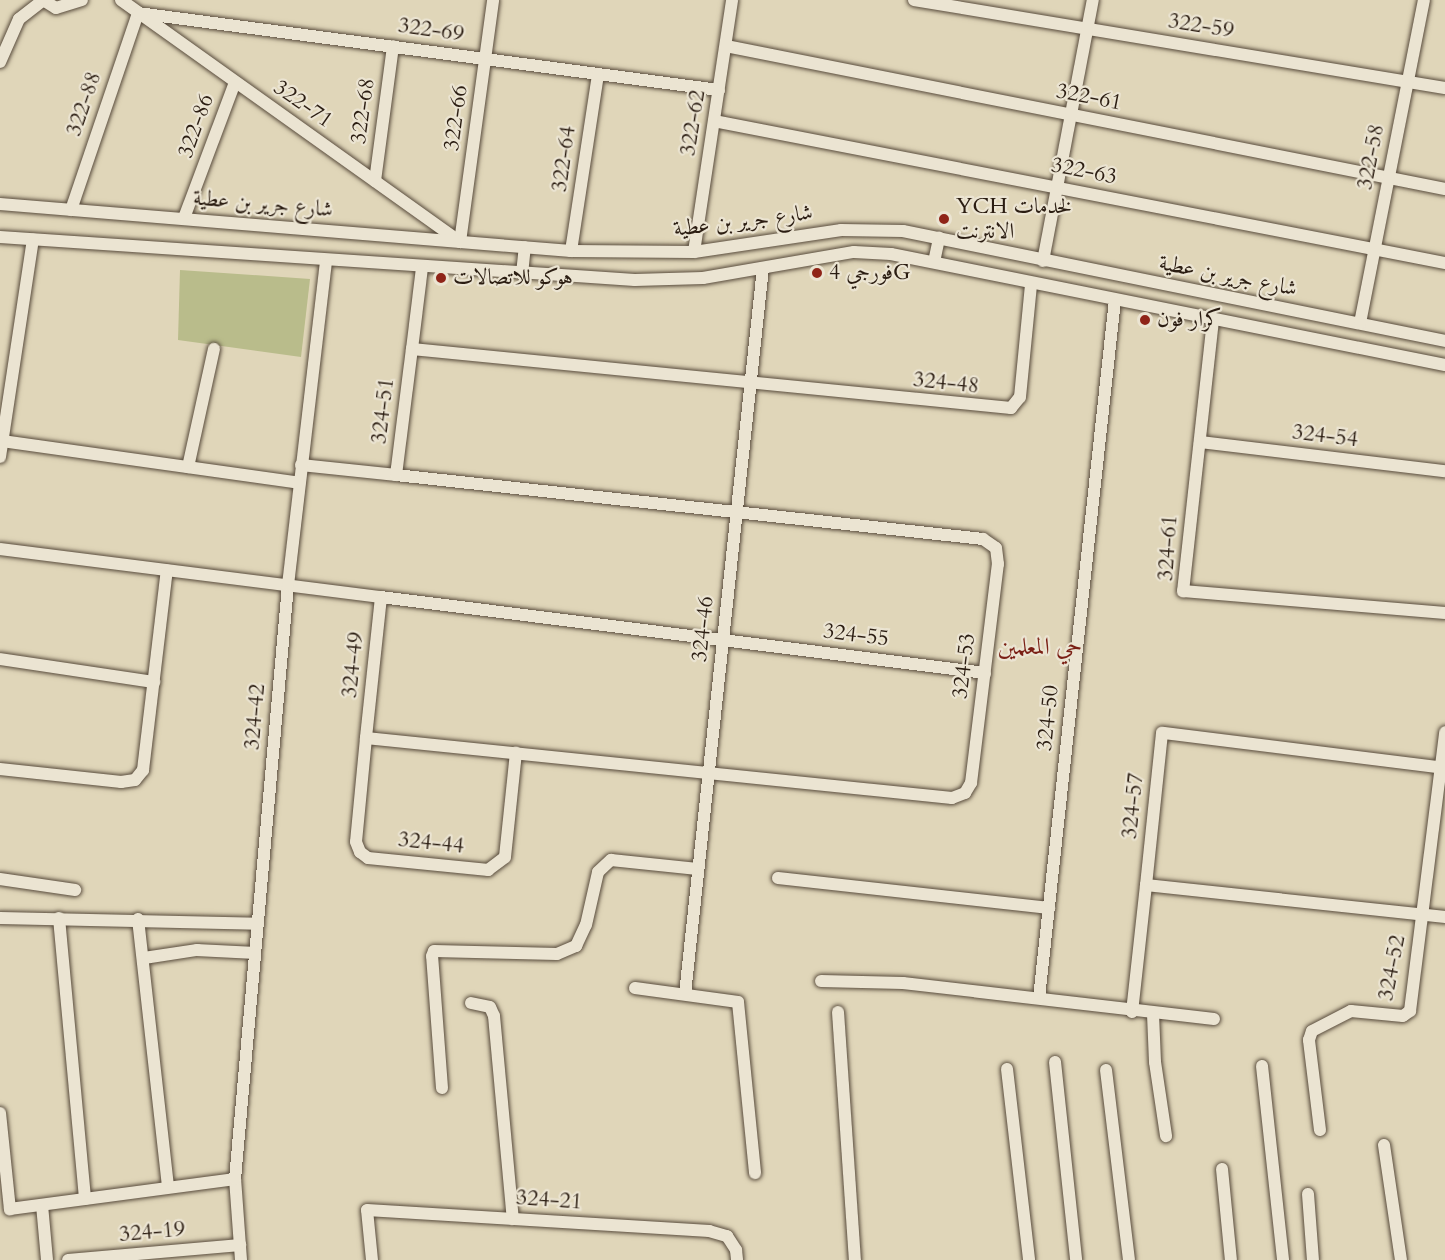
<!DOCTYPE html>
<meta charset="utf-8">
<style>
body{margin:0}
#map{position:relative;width:1445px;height:1260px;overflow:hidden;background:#e0d6b9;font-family:Cardo,Amiri,serif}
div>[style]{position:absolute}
.green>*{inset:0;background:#b9bc8b}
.roads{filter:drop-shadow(0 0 2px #584b3c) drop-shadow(0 0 2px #584b3c)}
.minor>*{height:12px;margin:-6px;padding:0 6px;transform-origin:6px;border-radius:6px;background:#ebe4d2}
.dots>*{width:16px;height:16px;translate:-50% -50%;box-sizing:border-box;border:3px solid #ebe4d2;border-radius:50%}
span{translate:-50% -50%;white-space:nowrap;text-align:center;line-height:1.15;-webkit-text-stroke:4.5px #ebe4d2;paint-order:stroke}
.street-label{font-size:22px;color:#2b1d12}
.poi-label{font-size:22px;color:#2b1d12}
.left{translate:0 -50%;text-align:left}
.neighbourhood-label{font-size:24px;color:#7a1f14}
</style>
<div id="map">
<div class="green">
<i style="clip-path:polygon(180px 270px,310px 279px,301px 357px,178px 340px)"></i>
</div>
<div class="roads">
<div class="minor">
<i style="left:43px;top:0;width:15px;rotate:32deg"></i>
<i style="left:56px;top:8px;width:27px;rotate:-17deg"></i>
<i style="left:121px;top:0;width:417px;rotate:35.5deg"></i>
<i style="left:460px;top:242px;width:244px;rotate:-82.2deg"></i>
<i style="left:914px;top:0;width:538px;rotate:9.41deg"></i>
<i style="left:726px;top:46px;width:733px;rotate:11.25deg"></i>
<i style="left:0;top:62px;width:47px;rotate:-66.2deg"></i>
<i style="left:19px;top:19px;width:31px;rotate:-38deg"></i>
<i style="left:714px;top:121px;width:745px;rotate:10.99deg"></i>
<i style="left:375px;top:181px;width:136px;rotate:-82.4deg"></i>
<i style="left:0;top:204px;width:573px;rotate:4.71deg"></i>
<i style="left:571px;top:251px;width:123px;rotate:0.5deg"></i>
<i style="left:694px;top:252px;width:149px;rotate:-8.5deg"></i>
<i style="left:841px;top:230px;width:62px;rotate:0.9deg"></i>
<i style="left:903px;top:231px;width:553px;rotate:11.47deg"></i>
<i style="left:71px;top:210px;width:208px;rotate:-71.2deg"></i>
<i style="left:138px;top:13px;width:586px;rotate:7.55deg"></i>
<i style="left:184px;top:218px;width:145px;rotate:-69.4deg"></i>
<i style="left:0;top:237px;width:636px;rotate:3.87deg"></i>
<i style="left:635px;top:280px;width:68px;rotate:-1.7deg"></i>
<i style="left:703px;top:278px;width:153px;rotate:-9.8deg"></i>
<i style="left:854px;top:252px;width:37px;rotate:3deg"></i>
<i style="left:891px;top:254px;width:565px;rotate:11.33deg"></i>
<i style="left:571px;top:251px;width:179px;rotate:-81.3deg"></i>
<i style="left:694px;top:252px;width:255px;rotate:-81.4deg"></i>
<i style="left:1043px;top:261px;width:266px;rotate:-79.2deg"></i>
<i style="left:934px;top:262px;width:25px;rotate:-78deg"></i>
<i style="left:522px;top:274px;width:27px;rotate:-84deg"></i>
<i style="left:1213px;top:320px;width:273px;rotate:96.3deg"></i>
<i style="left:1183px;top:591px;width:263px;rotate:4.8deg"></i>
<i style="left:1360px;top:323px;width:329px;rotate:-78.8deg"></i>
<i style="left:412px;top:349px;width:82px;rotate:-83deg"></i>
<i style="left:2px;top:441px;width:300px;rotate:8deg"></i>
<i style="left:1200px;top:442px;width:247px;rotate:6.8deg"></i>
<i style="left:0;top:457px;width:220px;rotate:-81.4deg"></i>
<i style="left:301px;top:465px;width:96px;rotate:6deg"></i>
<i style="left:188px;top:467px;width:121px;rotate:-77.6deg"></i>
<i style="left:0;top:549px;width:384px;rotate:7.2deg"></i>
<i style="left:0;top:659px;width:156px;rotate:8.5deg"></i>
<i style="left:985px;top:673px;width:609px;rotate:-172.83deg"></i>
<i style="left:381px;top:597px;width:142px;rotate:96.1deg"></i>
<i style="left:366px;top:738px;width:589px;rotate:5.85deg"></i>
<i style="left:952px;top:798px;width:14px;rotate:-21deg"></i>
<i style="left:965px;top:793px;width:12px;rotate:-59deg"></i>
<i style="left:971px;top:783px;width:221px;rotate:-83deg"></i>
<i style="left:998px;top:564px;width:16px;rotate:-97deg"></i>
<i style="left:996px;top:548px;width:16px;rotate:-145deg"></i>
<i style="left:983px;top:539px;width:590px;rotate:-173.78deg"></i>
<i style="left:396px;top:475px;width:127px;rotate:-82.8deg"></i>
<i style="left:412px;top:349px;width:602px;rotate:5.63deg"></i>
<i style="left:1011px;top:408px;width:14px;rotate:-51deg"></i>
<i style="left:1020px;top:397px;width:114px;rotate:-84.4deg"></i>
<i style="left:366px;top:738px;width:104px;rotate:95.5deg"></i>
<i style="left:356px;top:842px;width:11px;rotate:68deg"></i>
<i style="left:360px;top:852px;width:10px;rotate:37deg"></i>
<i style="left:368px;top:858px;width:121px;rotate:5.7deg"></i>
<i style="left:488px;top:870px;width:21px;rotate:-37deg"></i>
<i style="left:505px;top:857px;width:105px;rotate:-84deg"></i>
<i style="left:1445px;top:768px;width:285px;rotate:-172.9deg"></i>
<i style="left:1162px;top:733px;width:153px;rotate:96deg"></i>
<i style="left:1146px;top:885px;width:301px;rotate:6.1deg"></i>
<i style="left:0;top:769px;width:122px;rotate:6.1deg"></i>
<i style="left:121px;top:782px;width:14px;rotate:-8deg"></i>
<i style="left:135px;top:780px;width:13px;rotate:-51deg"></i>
<i style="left:143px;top:770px;width:201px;rotate:-83.2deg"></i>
<i style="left:778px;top:878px;width:273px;rotate:6.3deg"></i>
<i style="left:0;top:879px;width:76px;rotate:8.3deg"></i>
<i style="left:0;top:918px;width:258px;rotate:1.3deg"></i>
<i style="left:59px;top:918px;width:282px;rotate:84.7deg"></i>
<i style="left:138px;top:919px;width:268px;rotate:83.6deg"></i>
<i style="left:144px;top:958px;width:54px;rotate:-8.6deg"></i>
<i style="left:197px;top:950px;width:58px;rotate:3deg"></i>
<i style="left:821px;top:981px;width:82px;rotate:1.4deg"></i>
<i style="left:903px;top:983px;width:313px;rotate:6.6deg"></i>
<i style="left:635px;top:988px;width:104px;rotate:7.7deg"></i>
<i style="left:738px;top:1002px;width:172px;rotate:84.3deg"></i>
<i style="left:685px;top:994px;width:730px;rotate:-83.87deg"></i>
<i style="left:1039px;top:998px;width:702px;rotate:-83.79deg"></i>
<i style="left:471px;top:1003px;width:19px;rotate:12deg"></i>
<i style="left:490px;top:1007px;width:10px;rotate:66deg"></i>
<i style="left:494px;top:1016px;width:204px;rotate:84.7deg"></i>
<i style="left:838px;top:1012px;width:249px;rotate:86.1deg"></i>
<i style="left:1132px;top:1012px;width:128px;rotate:-83.7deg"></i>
<i style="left:1153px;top:1014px;width:48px;rotate:87.6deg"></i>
<i style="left:1155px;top:1062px;width:75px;rotate:81.5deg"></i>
<i style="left:1055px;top:1062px;width:199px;rotate:83.9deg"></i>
<i style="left:1262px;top:1066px;width:195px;rotate:83.8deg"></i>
<i style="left:1007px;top:1069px;width:192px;rotate:83.4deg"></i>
<i style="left:1106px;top:1070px;width:191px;rotate:83.1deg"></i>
<i style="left:442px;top:1088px;width:132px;rotate:-94.3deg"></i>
<i style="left:432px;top:956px;width:5px;rotate:-68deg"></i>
<i style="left:434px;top:951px;width:123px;rotate:1.4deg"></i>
<i style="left:557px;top:954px;width:21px;rotate:-23deg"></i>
<i style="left:576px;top:946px;width:23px;rotate:-65deg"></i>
<i style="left:586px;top:925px;width:54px;rotate:-77.2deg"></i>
<i style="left:598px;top:872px;width:18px;rotate:-43deg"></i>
<i style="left:611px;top:860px;width:87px;rotate:5.9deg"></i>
<i style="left:0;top:1113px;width:97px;rotate:84.1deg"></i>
<i style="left:10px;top:1209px;width:227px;rotate:-7.6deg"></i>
<i style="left:1320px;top:1130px;width:91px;rotate:-97deg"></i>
<i style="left:1309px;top:1040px;width:9px;rotate:-72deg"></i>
<i style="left:1312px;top:1031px;width:44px;rotate:-27.1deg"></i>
<i style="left:1351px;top:1011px;width:52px;rotate:5.5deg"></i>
<i style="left:1403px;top:1016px;width:9px;rotate:-36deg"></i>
<i style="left:1410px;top:1011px;width:281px;rotate:-82.8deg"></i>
<i style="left:1384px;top:1145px;width:116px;rotate:81.6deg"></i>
<i style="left:1222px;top:1169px;width:91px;rotate:84.4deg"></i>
<i style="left:1308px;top:1194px;width:66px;rotate:85.7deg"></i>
<i style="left:42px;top:1205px;width:55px;rotate:84.8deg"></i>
<i style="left:68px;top:1260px;width:173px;rotate:-5deg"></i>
<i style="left:241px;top:1260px;width:81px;rotate:-94.2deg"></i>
<i style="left:235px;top:1179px;width:596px;rotate:-84.9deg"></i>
<i style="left:288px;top:585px;width:327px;rotate:-83.3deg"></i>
<i style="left:372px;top:1260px;width:50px;rotate:-95.7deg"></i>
<i style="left:367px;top:1210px;width:343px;rotate:3.5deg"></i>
<i style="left:709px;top:1231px;width:19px;rotate:16deg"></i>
<i style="left:727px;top:1236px;width:17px;rotate:57deg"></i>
<i style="left:736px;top:1250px;width:10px;rotate:84deg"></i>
</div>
</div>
<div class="dots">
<i style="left:944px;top:219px;background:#8f2418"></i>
<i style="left:817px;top:273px;background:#8f2418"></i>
<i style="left:441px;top:278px;background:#8f2418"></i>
<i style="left:1145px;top:320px;background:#8f2418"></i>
</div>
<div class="street-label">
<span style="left:1201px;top:26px;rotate:9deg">322-59</span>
<span style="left:431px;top:30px;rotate:8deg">322-69</span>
<span style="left:1089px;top:97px;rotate:11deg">322-61</span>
<span style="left:84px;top:104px;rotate:-71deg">322-88</span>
<span style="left:303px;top:104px;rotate:35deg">322-71</span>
<span style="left:363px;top:111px;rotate:-82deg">322-68</span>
<span style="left:456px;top:118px;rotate:-82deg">322-66</span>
<span style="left:693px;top:123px;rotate:-81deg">322-62</span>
<span style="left:196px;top:126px;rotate:-70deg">322-86</span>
<span style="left:1371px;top:157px;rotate:-79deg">322-58</span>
<span style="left:564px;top:159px;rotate:-82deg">322-64</span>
<span style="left:1084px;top:171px;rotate:11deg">322-63</span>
<span style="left:263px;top:204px;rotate:5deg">شارع جرير بن عطية</span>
<span style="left:743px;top:221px;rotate:-7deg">شارع جرير بن عطية</span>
<span style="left:1228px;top:276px;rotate:11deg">شارع جرير بن عطية</span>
<span style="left:946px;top:383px;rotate:6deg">324-48</span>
<span style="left:383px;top:411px;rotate:-83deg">324-51</span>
<span style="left:1325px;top:436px;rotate:7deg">324-54</span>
<span style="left:1168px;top:548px;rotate:-86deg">324-61</span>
<span style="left:703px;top:629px;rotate:-84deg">324-46</span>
<span style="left:856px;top:635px;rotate:7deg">324-55</span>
<span style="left:353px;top:665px;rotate:-84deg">324-49</span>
<span style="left:964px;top:666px;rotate:-83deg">324-53</span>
<span style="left:255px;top:717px;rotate:-85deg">324-42</span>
<span style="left:1048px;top:718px;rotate:-84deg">324-50</span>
<span style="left:1133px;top:806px;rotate:-84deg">324-57</span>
<span style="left:431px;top:843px;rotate:6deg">324-44</span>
<span style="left:1392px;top:968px;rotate:-79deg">324-52</span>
<span style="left:549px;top:1200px;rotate:4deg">324-21</span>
<span style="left:152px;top:1232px;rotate:-5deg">324-19</span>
</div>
<div class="poi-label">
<span class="left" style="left:956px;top:219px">YCH لخدمات<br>الانترنت</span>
<span class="left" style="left:829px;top:273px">فورجي 4G</span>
<span class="left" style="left:453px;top:278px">هوكو للاتصالات</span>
<span class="left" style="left:1157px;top:320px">كرار فون</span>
</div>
<div class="neighbourhood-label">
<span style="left:1040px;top:647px">حي المعلمين</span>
</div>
</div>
